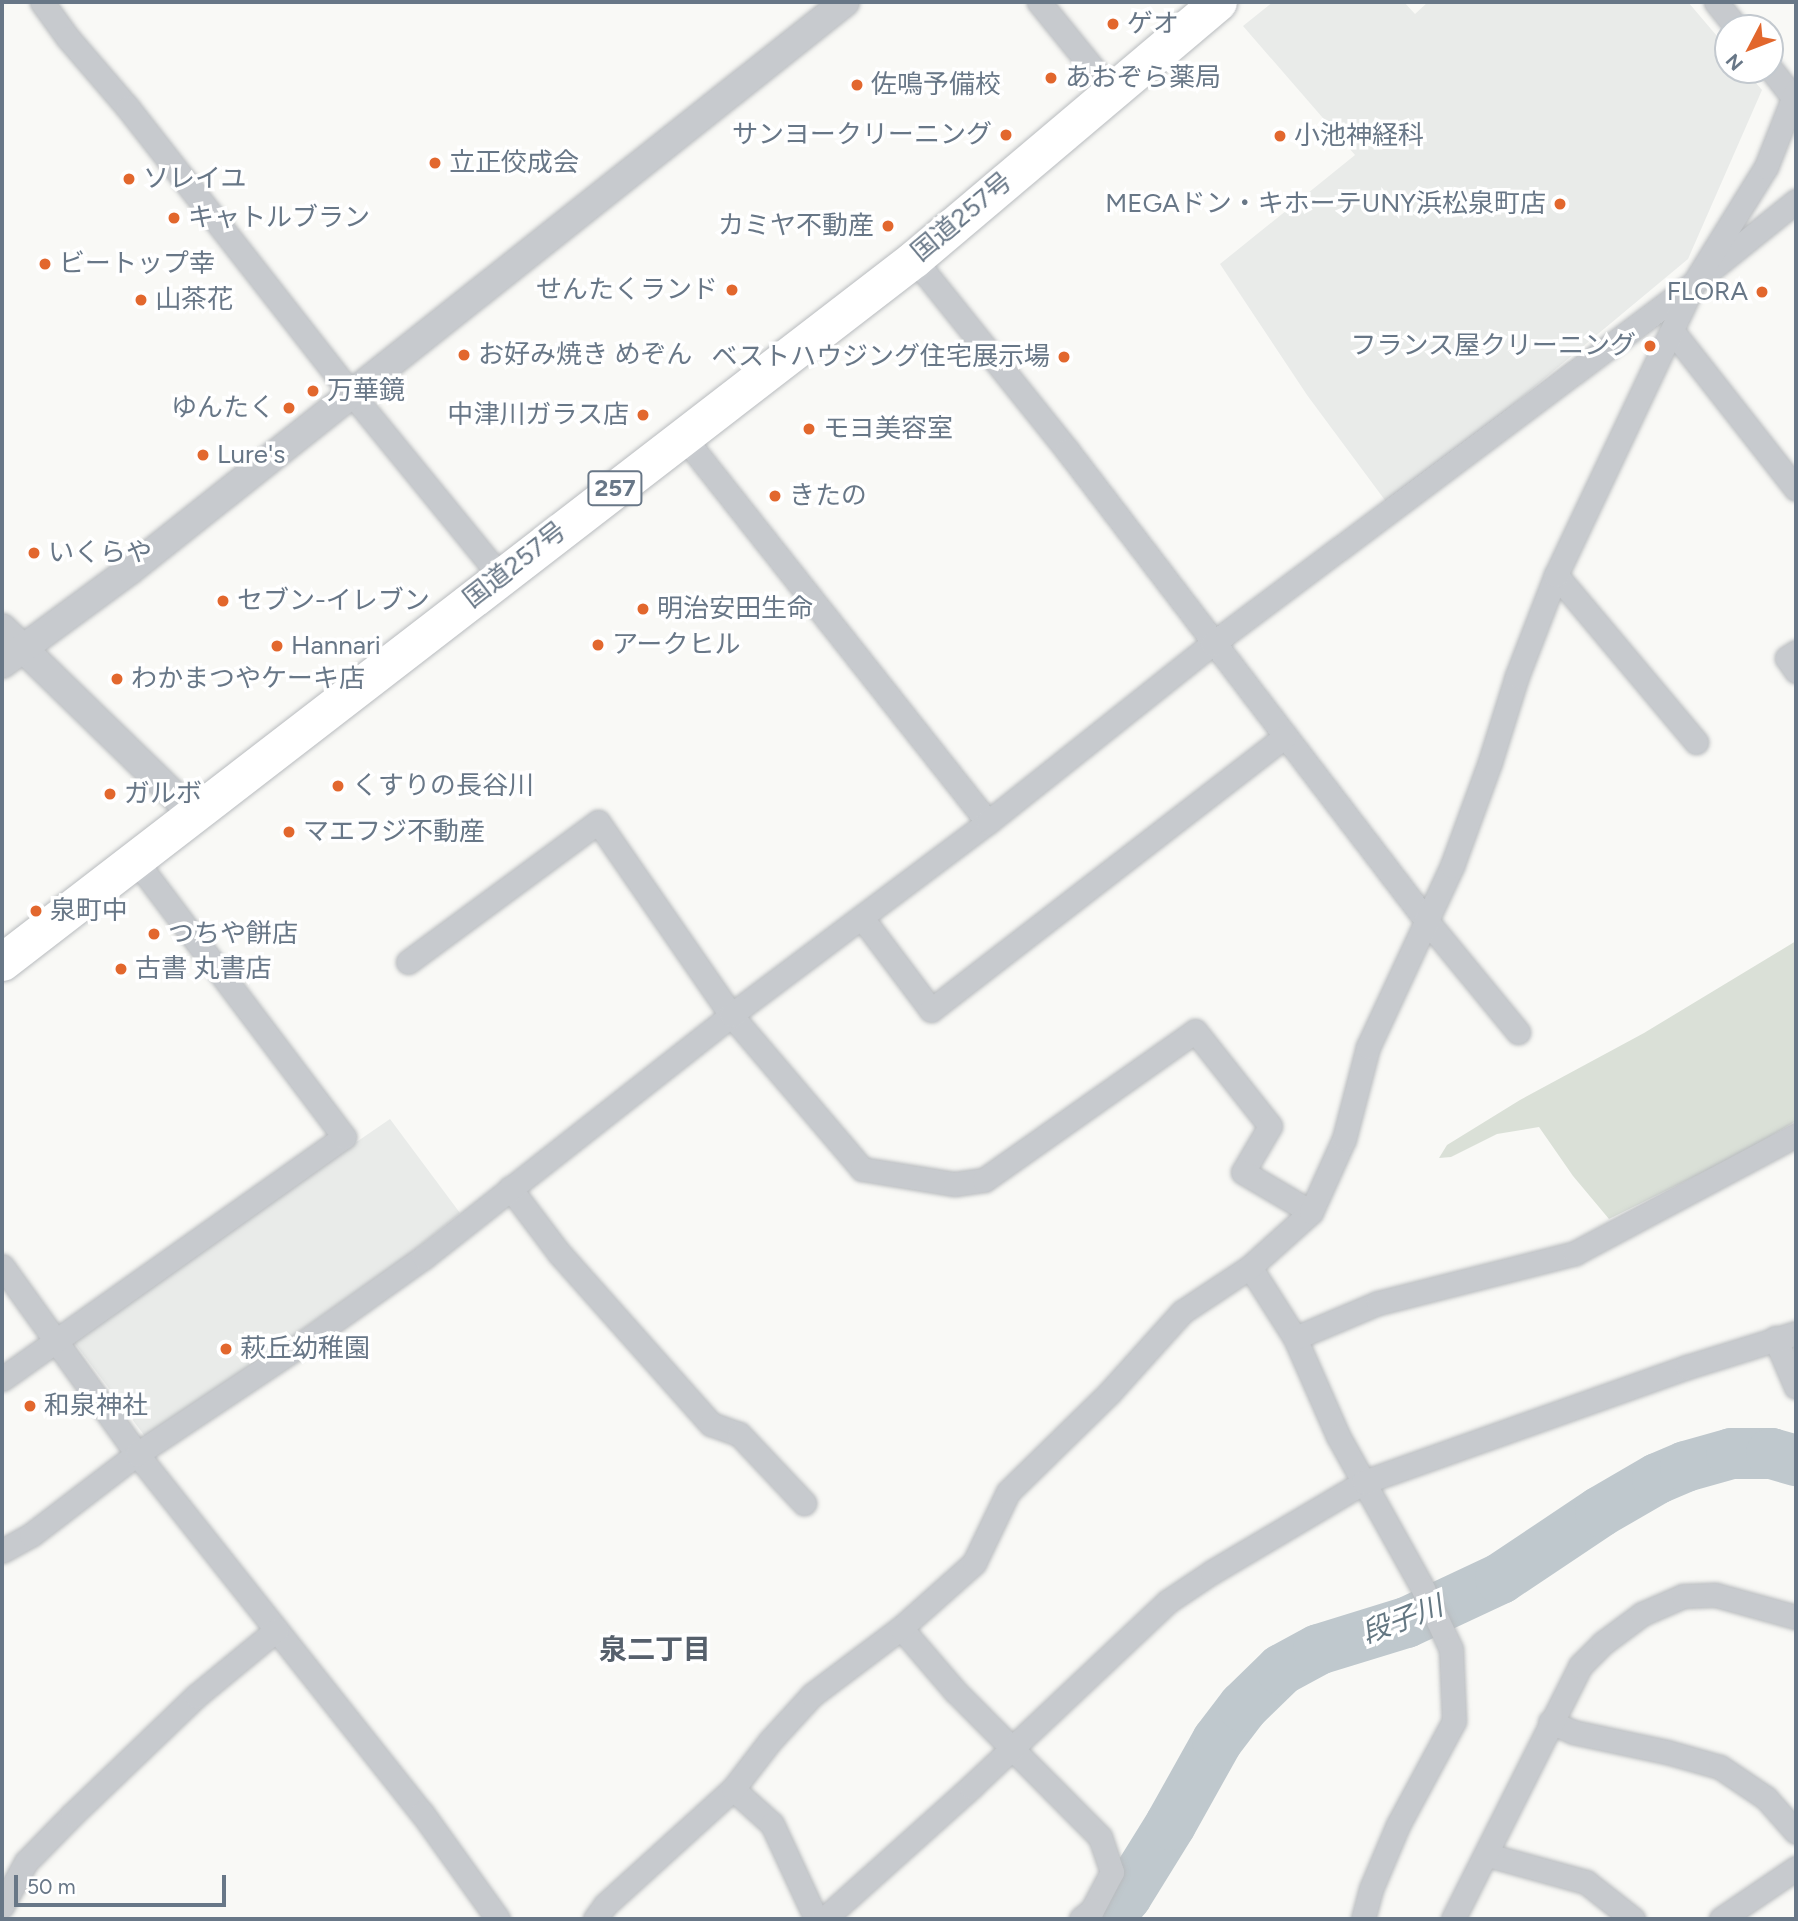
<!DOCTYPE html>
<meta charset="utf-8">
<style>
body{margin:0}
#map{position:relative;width:1798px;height:1921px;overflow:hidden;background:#f9f9f6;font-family:Figtree,"Noto Sans JP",sans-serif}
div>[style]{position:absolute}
.built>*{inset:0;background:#e9ebe9}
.green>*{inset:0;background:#dae0d7}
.river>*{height:51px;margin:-25.5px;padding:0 25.5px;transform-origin:25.5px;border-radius:25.5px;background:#bfc8cd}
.roads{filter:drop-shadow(0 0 2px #b8bbbe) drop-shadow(0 0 2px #b8bbbe)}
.minor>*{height:23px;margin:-11.5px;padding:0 11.5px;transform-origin:11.5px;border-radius:11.5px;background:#c7cace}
.tertiary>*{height:28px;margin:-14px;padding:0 14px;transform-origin:14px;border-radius:14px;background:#c7cace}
.trunk>*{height:37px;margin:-18.5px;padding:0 18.5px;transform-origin:18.5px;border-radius:18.5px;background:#fff}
.dots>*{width:19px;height:19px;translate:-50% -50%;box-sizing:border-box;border:4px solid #fff;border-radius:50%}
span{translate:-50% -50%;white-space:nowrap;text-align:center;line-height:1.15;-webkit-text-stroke:7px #fff;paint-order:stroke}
.shield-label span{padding:2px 5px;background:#fff;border:2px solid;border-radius:5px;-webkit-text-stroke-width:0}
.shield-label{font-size:24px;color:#687787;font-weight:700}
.poi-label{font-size:26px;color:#687787}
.left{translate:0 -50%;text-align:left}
.right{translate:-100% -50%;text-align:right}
.street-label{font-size:26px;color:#687787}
.water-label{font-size:28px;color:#647782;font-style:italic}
.neighbourhood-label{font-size:28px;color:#56606c;font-weight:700}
.frame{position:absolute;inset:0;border:4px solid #687787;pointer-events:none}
.north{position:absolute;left:1714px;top:14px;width:70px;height:70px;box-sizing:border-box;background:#fff;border:2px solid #c3c9cf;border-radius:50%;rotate:228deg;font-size:19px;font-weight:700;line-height:28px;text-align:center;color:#687787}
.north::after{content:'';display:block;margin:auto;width:24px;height:32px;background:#e2672d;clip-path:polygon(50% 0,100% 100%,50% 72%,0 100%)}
.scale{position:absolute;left:14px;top:1875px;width:212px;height:32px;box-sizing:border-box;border:4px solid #687787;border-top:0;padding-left:9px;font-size:21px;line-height:24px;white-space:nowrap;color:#687787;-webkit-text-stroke:5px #fff;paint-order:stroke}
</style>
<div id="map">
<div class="built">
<i style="clip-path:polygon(1273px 2px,1404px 2px,1415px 14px,1428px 2px,1688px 2px,1728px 49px,1728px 70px,1745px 70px,1762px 90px,1688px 259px,1390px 507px,1307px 395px,1220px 264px,1355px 155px,1243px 26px)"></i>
<i style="clip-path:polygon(390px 1119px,460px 1213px,408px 1255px,147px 1439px,71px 1338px)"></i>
</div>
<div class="green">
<i style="clip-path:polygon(1796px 941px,1796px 1121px,1742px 1153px,1609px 1219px,1573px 1176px,1539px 1127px,1497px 1134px,1451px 1157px,1439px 1158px,1447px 1145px,1520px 1100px,1644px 1033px)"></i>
</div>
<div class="river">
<i style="left:1106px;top:1919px;width:31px;rotate:-50deg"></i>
<i style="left:1126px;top:1895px;width:84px;rotate:-58.2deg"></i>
<i style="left:1170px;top:1824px;width:96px;rotate:-60.8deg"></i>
<i style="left:1217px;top:1740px;width:43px;rotate:-52.6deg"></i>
<i style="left:1243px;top:1706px;width:53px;rotate:-44.2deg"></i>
<i style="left:1281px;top:1669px;width:42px;rotate:-28.4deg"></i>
<i style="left:1318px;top:1649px;width:92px;rotate:-17.1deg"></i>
<i style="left:1406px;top:1622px;width:104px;rotate:-25.1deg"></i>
<i style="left:1500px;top:1578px;width:120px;rotate:-33.8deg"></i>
<i style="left:1600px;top:1511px;width:66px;rotate:-30.1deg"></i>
<i style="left:1657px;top:1478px;width:30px;rotate:-23deg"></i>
<i style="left:1685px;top:1466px;width:48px;rotate:-15.8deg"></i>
<i style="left:1731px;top:1453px;width:40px"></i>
<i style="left:1771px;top:1453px;width:26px;rotate:16deg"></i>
</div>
<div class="roads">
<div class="minor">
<i style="left:42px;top:2px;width:44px;rotate:54.2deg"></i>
<i style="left:68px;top:38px;width:92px;rotate:49.4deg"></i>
<i style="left:128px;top:108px;width:362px;rotate:52deg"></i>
<i style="left:351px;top:393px;width:237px;rotate:50.8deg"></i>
<i style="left:1039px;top:2px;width:116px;rotate:51deg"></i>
<i style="left:1716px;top:2px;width:33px;rotate:51deg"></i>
<i style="left:1770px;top:68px;width:42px;rotate:51.8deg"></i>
<i style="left:914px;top:259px;width:245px;rotate:51.3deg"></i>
<i style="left:1067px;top:450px;width:591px;rotate:52.63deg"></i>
<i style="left:1426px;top:920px;width:145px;rotate:50.6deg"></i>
<i style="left:1673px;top:332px;width:199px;rotate:51.9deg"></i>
<i style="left:682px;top:435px;width:493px;rotate:51.7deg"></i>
<i style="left:1556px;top:575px;width:218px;rotate:50deg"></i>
<i style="left:1796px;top:652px;width:11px;rotate:146deg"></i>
<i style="left:1787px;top:658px;width:16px;rotate:55deg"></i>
<i style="left:862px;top:918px;width:115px;rotate:53.1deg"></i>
<i style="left:931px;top:1010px;width:446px;rotate:-37.7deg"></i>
<i style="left:408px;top:962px;width:236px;rotate:-36.4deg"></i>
<i style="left:598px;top:822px;width:234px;rotate:55.4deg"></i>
<i style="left:731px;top:1015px;width:202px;rotate:49.6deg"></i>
<i style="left:862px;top:1169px;width:94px;rotate:9.2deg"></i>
<i style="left:955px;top:1184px;width:29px;rotate:-8deg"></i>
<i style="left:984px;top:1180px;width:258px;rotate:-35.2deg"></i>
<i style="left:1195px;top:1031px;width:121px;rotate:51.7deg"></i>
<i style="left:1270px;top:1126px;width:53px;rotate:120.4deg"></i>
<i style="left:1243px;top:1172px;width:79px;rotate:30.5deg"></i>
<i style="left:510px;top:1188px;width:81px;rotate:53deg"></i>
<i style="left:559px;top:1253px;width:229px;rotate:48.4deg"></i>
<i style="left:711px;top:1424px;width:30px;rotate:20deg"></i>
<i style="left:739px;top:1434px;width:95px;rotate:46.7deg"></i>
<i style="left:2px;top:1266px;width:231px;rotate:54.3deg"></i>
<i style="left:137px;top:1454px;width:458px;rotate:51.6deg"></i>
<i style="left:422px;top:1813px;width:130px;rotate:54.4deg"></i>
<i style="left:1250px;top:1267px;width:84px;rotate:57.6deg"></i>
<i style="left:1295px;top:1338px;width:107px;rotate:66.3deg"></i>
<i style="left:1338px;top:1436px;width:175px;rotate:60.9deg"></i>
<i style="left:1423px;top:1589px;width:66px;rotate:65deg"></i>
<i style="left:1451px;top:1649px;width:72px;rotate:87.6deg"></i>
<i style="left:1454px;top:1721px;width:118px;rotate:118.3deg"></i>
<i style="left:1398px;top:1825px;width:69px;rotate:112.9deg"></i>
<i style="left:1371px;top:1889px;width:31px;rotate:105deg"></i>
<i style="left:1295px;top:1338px;width:90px;rotate:-22.9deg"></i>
<i style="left:1378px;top:1303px;width:203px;rotate:-14.2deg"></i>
<i style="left:1575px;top:1253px;width:251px;rotate:-28.1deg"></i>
<i style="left:1775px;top:1338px;width:53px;rotate:66.8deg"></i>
<i style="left:2px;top:1379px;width:419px;rotate:-35.3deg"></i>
<i style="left:344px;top:1137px;width:347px;rotate:-127deg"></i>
<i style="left:2px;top:1551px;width:33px;rotate:-29deg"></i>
<i style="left:31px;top:1535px;width:133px;rotate:-37.4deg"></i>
<i style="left:137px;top:1454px;width:191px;rotate:-33.7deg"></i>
<i style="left:296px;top:1348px;width:157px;rotate:-35.4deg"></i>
<i style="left:424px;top:1257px;width:391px;rotate:-38.2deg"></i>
<i style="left:731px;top:1015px;width:321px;rotate:-36.9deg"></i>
<i style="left:988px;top:822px;width:286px;rotate:-38.5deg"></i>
<i style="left:1212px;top:644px;width:602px;rotate:-36.83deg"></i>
<i style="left:1694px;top:283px;width:131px;rotate:-38.8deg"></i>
<i style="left:901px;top:1628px;width:83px;rotate:49.4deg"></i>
<i style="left:955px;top:1691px;width:206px;rotate:45.2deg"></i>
<i style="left:1100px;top:1837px;width:37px;rotate:71deg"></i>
<i style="left:1112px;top:1872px;width:43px;rotate:117.8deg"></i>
<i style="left:1092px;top:1910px;width:14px;rotate:141deg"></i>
<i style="left:1550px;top:1722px;width:25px;rotate:23deg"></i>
<i style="left:1573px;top:1732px;width:96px;rotate:12deg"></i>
<i style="left:1667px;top:1752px;width:55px;rotate:15.8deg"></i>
<i style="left:1720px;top:1767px;width:55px;rotate:34deg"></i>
<i style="left:1766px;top:1798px;width:45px;rotate:48.6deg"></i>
<i style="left:733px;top:1789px;width:52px;rotate:41.9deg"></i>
<i style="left:772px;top:1824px;width:105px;rotate:65.1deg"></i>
<i style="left:1488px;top:1855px;width:102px;rotate:15.4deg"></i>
<i style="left:1586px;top:1882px;width:60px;rotate:38.2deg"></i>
<i style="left:2px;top:1906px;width:50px;rotate:-61.4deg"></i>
<i style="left:26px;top:1862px;width:67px;rotate:-45.6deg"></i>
<i style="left:73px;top:1814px;width:170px;rotate:-43.8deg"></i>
<i style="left:196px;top:1696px;width:104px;rotate:-39.5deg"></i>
<i style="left:595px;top:1919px;width:17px;rotate:-54deg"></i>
<i style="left:605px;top:1905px;width:173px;rotate:-42.2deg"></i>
<i style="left:733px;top:1789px;width:61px;rotate:-52.4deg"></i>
<i style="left:770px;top:1741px;width:62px;rotate:-47.6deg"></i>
<i style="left:812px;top:1695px;width:111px;rotate:-37deg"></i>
<i style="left:901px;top:1628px;width:98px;rotate:-41.7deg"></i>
<i style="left:974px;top:1563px;width:79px;rotate:-64.4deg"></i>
<i style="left:1008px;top:1492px;width:143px;rotate:-44.4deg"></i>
<i style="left:1110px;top:1392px;width:108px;rotate:-48deg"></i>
<i style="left:1182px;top:1312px;width:82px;rotate:-33.5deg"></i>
<i style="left:1250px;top:1267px;width:82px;rotate:-42deg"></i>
<i style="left:1311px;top:1212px;width:80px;rotate:-65.7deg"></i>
<i style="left:1344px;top:1139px;width:95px;rotate:-75.4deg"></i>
<i style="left:1368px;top:1047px;width:200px;rotate:-65.1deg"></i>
<i style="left:1452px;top:866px;width:111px;rotate:-69.9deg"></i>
<i style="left:1490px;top:762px;width:90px;rotate:-72.6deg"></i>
<i style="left:1517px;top:676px;width:108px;rotate:-68.9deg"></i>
<i style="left:1556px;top:575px;width:323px;rotate:-64.7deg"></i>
<i style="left:1694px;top:283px;width:137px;rotate:-58.2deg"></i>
<i style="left:1766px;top:167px;width:82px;rotate:-68.5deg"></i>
<i style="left:824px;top:1919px;width:198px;rotate:-41.9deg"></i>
<i style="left:971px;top:1787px;width:270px;rotate:-43.3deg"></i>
<i style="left:1167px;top:1602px;width:54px;rotate:-33.7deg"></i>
<i style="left:1212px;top:1572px;width:177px;rotate:-30.6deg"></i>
<i style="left:1364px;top:1482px;width:343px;rotate:-19.6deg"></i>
<i style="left:1687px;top:1367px;width:114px;rotate:-17.3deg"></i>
<i style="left:1453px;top:1919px;width:283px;rotate:-63.3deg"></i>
<i style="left:1580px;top:1666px;width:33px;rotate:-45deg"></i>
<i style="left:1603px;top:1643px;width:49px;rotate:-36.6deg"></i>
<i style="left:1642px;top:1614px;width:45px;rotate:-23.7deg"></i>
<i style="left:1683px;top:1596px;width:33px;rotate:-2deg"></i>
<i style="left:1716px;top:1595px;width:83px;rotate:15.4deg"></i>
<i style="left:1721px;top:1919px;width:91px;rotate:-34.2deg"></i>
</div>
<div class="tertiary">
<i style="left:2px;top:628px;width:265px;rotate:44.2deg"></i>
<i style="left:2px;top:664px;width:159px;rotate:-36.3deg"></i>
<i style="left:130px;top:570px;width:913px;rotate:-38.46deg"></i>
</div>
<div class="trunk">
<i style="left:2px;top:962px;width:1152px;rotate:-37.63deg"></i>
<i style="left:914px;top:259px;width:398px;rotate:-40.2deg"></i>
</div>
</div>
<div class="dots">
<i style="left:1113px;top:24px;background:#e2672d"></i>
<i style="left:1051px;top:78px;background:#e2672d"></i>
<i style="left:857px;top:85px;background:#e2672d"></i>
<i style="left:1006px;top:135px;background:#e2672d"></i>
<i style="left:1280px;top:136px;background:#e2672d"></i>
<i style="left:435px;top:163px;background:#e2672d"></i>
<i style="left:129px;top:179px;background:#e2672d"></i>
<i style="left:1560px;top:204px;background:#e2672d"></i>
<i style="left:174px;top:218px;background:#e2672d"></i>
<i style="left:888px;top:226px;background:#e2672d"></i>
<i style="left:45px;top:264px;background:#e2672d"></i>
<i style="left:732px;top:290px;background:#e2672d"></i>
<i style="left:1762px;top:292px;background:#e2672d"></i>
<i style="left:141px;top:300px;background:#e2672d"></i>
<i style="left:1650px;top:346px;background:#e2672d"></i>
<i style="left:464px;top:355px;background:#e2672d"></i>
<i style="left:1064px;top:357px;background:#e2672d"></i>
<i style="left:313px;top:391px;background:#e2672d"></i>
<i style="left:289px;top:408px;background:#e2672d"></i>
<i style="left:643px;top:415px;background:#e2672d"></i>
<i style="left:809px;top:429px;background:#e2672d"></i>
<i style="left:203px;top:455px;background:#e2672d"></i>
<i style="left:775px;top:496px;background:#e2672d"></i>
<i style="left:34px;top:553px;background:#e2672d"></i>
<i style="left:223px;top:601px;background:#e2672d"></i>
<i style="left:643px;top:609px;background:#e2672d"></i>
<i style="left:598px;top:645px;background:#e2672d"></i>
<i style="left:277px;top:646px;background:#e2672d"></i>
<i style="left:117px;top:679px;background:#e2672d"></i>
<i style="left:338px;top:786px;background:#e2672d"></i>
<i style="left:110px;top:794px;background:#e2672d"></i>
<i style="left:289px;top:832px;background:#e2672d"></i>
<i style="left:36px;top:911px;background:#e2672d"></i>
<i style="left:154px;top:934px;background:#e2672d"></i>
<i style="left:121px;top:969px;background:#e2672d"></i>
<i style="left:226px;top:1349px;background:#e2672d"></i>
<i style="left:30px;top:1406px;background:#e2672d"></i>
</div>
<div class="shield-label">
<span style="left:615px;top:488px">257</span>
</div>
<div class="poi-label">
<span class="left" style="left:1127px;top:24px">ゲオ</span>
<span class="left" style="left:1065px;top:78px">あおぞら薬局</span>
<span class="left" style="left:871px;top:85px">佐鳴予備校</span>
<span class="right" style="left:992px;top:135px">サンヨークリーニング</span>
<span class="left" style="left:1294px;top:136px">小池神経科</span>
<span class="left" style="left:449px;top:163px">立正佼成会</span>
<span class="left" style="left:143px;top:179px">ソレイユ</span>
<span class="right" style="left:1546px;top:204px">MEGAドン・キホーテUNY浜松泉町店</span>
<span class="left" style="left:188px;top:218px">キャトルブラン</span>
<span class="right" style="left:874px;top:226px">カミヤ不動産</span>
<span class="left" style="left:59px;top:264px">ビートップ幸</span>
<span class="right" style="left:718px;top:290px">せんたくランド</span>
<span class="right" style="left:1748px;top:292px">FLORA</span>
<span class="left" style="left:155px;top:300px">山茶花</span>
<span class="right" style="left:1636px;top:346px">フランス屋クリーニング</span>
<span class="left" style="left:478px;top:355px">お好み焼き めぞん</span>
<span class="right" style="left:1050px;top:357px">ベストハウジング住宅展示場</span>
<span class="left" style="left:327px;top:391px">万華鏡</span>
<span class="right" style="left:275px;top:408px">ゆんたく</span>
<span class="right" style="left:629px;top:415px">中津川ガラス店</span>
<span class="left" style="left:823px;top:429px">モヨ美容室</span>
<span class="left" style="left:217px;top:455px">Lure's</span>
<span class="left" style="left:789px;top:496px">きたの</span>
<span class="left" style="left:48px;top:553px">いくらや</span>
<span class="left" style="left:237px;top:601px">セブン-イレブン</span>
<span class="left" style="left:657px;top:609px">明治安田生命</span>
<span class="left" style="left:612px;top:645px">アークヒル</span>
<span class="left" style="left:291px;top:646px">Hannari</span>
<span class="left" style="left:131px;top:679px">わかまつやケーキ店</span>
<span class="left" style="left:352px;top:786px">くすりの長谷川</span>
<span class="left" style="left:124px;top:794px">ガルボ</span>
<span class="left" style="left:303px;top:832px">マエフジ不動産</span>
<span class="left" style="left:50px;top:911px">泉町中</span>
<span class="left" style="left:168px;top:934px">つちや餅店</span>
<span class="left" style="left:135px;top:969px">古書 丸書店</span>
<span class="left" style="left:240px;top:1349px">萩丘幼稚園</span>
<span class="left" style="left:44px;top:1406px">和泉神社</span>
</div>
<div class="street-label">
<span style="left:962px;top:217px;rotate:-40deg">国道257号</span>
<span style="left:515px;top:565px;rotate:-38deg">国道257号</span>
</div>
<div class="water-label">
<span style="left:1402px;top:1619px;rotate:-21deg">段子川</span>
</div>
<div class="neighbourhood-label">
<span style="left:655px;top:1649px">泉二丁目</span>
</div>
<div class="frame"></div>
<div class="north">N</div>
<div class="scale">50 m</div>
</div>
